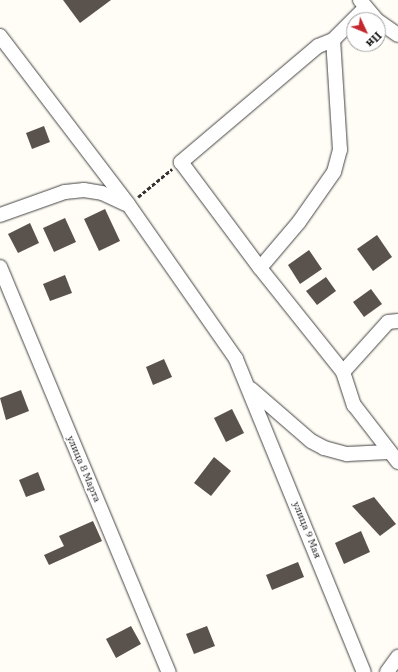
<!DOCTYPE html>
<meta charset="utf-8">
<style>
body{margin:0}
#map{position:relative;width:398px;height:672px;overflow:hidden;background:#fffdf5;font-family:"IBM Plex Serif",serif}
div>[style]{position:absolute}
.building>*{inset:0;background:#5a524d}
.path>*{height:2.5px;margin-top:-1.25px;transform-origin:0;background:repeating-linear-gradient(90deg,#333 0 4px,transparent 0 6px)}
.roads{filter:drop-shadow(0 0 1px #444) drop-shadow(0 0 1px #444)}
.minor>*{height:14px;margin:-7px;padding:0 7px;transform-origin:7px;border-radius:7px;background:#fff}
span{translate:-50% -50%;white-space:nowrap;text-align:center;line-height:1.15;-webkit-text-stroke:4px #fff;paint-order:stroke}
.street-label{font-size:10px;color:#111}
.north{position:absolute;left:346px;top:12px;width:40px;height:40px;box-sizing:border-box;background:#fff;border:1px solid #a0a0a0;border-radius:50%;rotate:134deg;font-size:11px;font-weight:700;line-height:16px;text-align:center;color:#111}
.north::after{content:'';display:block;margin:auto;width:14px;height:18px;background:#c4262e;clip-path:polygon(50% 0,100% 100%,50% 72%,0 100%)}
</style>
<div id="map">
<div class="building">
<i style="clip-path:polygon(63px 0,111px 0,80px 23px)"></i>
<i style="clip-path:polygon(44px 126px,50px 142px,32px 149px,26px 133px)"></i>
<i style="clip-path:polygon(105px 209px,120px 241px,99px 251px,84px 219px)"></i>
<i style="clip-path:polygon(65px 218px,76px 242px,54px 252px,43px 228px)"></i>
<i style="clip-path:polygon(30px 223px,39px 243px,18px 253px,8px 234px)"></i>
<i style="clip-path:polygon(377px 235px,392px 257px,373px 271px,357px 249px)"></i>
<i style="clip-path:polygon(309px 250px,322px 269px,300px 284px,288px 265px)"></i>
<i style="clip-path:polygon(65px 275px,72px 293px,50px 301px,43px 284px)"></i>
<i style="clip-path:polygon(326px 277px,336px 291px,317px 305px,306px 291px)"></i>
<i style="clip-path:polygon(371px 289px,382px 304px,364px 317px,353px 302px)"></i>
<i style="clip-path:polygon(164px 359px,172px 377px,153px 385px,146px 367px)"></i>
<i style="clip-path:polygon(21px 390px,29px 411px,6px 420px,0 398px)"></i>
<i style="clip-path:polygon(232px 409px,244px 433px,226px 442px,214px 418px)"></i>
<i style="clip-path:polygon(214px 457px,231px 471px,211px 496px,194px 483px)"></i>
<i style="clip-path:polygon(38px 472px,45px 490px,26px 497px,19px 480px)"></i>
<i style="clip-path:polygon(374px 497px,396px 524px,380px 536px,352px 506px)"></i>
<i style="clip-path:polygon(93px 521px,102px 541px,49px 565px,44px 555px,64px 546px,59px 536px)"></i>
<i style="clip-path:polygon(361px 531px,370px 552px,344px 564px,335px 543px)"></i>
<i style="clip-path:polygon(298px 562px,304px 577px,272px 590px,266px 575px)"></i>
<i style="clip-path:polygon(131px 626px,141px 644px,116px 658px,106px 639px)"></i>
<i style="clip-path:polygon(207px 626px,215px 646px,194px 654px,186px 634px)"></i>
</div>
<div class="path">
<i style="left:138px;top:197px;width:44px;rotate:-39.5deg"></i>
</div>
<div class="roads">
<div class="minor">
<i style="left:360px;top:0;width:26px;rotate:50deg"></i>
<i style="left:378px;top:21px;width:24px;rotate:35deg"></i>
<i style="left:0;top:36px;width:211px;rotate:52.7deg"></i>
<i style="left:128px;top:204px;width:189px;rotate:55.1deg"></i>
<i style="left:236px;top:359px;width:338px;rotate:67.8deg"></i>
<i style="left:333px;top:40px;width:16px;rotate:158deg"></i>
<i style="left:318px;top:46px;width:180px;rotate:139.7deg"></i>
<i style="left:181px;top:162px;width:132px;rotate:53.3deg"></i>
<i style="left:260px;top:268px;width:133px;rotate:51.4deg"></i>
<i style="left:343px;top:372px;width:35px;rotate:72deg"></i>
<i style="left:354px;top:405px;width:72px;rotate:52.3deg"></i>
<i style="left:0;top:215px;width:69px;rotate:-19.5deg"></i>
<i style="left:65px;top:192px;width:19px;rotate:-6deg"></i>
<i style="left:84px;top:190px;width:18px;rotate:9deg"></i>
<i style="left:102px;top:193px;width:26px;rotate:25deg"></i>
<i style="left:0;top:267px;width:439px;rotate:67.4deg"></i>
<i style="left:260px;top:268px;width:60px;rotate:-49.7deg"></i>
<i style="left:299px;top:222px;width:61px;rotate:-55deg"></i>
<i style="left:334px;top:172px;width:23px;rotate:-75deg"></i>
<i style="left:340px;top:150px;width:110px;rotate:-93.6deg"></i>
<i style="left:333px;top:40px;width:45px;rotate:-45deg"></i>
<i style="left:343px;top:372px;width:67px;rotate:-48deg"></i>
<i style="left:388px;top:322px;width:10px;rotate:-6deg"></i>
<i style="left:251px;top:389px;width:79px;rotate:40.9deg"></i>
<i style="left:311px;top:441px;width:15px;rotate:28deg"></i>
<i style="left:324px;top:448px;width:24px;rotate:15deg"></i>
<i style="left:347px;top:454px;width:42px;rotate:-2.7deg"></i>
<i style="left:387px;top:672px;width:19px;rotate:-54deg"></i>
</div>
</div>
<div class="street-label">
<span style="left:84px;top:469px;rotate:67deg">улица 8 Марта</span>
<span style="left:307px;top:530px;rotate:68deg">улица 9 Мая</span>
</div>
<div class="north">Пн</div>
</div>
